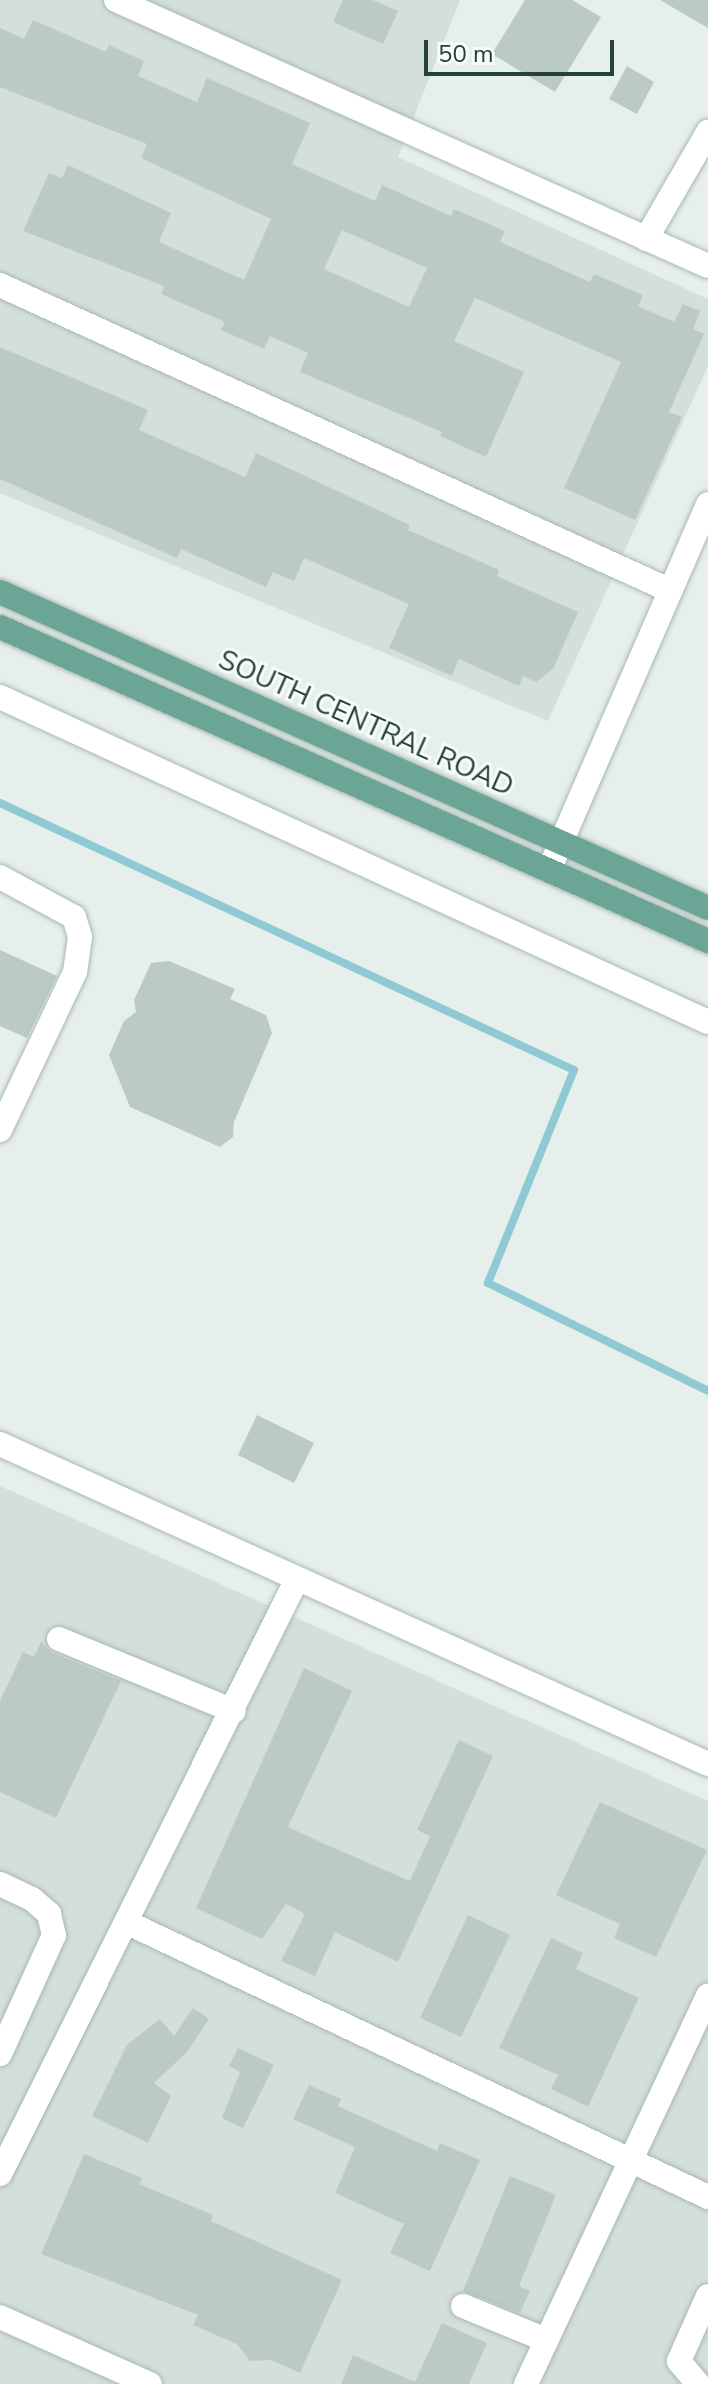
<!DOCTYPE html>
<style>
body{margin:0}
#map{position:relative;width:708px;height:2384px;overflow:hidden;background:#e6efeb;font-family:"Nunito Sans",sans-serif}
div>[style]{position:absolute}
.built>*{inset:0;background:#d4dfda}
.stream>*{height:8px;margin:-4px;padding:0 4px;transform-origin:4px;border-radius:4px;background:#8ec9d4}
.building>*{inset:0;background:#bbcac4}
.roads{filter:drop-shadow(0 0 2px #a8b8b2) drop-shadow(0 0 2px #a8b8b2)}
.minor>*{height:24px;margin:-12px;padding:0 12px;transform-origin:12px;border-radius:12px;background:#fff}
.major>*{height:24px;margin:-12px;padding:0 12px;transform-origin:12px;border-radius:12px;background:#6aa596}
span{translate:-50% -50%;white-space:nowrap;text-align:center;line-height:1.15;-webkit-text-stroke:6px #f7fbf9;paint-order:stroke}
.street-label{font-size:28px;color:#24423a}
.scale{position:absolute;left:424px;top:40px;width:190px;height:36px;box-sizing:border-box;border:4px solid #24423a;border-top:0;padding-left:10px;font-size:24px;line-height:28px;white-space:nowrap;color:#24423a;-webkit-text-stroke:6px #f7fbf9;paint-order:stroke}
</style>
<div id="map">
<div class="built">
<i style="clip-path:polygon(0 0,460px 0,398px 157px,708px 299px,708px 366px,548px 721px,0 493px)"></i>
<i style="clip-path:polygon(0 1486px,708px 1801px,708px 2384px,0 2384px)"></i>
</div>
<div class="stream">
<i style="left:0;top:803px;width:633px;rotate:24.95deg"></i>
<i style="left:574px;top:1070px;width:230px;rotate:112deg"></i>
<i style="left:488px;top:1283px;width:245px;rotate:26.1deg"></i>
</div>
<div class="building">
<i style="clip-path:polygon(343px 0,372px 0,398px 11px,383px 44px,333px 22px)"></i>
<i style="clip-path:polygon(525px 0,572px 0,601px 17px,555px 92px,492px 54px)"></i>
<i style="clip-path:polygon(660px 0,708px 0,708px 28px)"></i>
<i style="clip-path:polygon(evenodd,33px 20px,106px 52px,109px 45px,144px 61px,138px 76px,197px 102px,207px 78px,310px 123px,292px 164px,375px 201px,382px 185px,451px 216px,454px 209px,505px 231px,500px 242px,590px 282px,594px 274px,643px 295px,638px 306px,674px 322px,683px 304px,700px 311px,693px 329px,704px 334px,669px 412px,682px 417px,635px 520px,564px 488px,621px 362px,475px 298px,454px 341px,524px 372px,486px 457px,440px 436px,442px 432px,300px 372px,308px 353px,270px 336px,264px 349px,221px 330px,225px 322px,161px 294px,164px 286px,23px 231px,49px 173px,62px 178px,68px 165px,171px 213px,159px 242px,244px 280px,271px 219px,141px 158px,147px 144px,0 87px,0 28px,24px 39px,33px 20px,342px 230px,427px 268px,409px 307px,324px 269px,342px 230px)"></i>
<i style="clip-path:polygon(627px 66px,654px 82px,637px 114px,609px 99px)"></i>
<i style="clip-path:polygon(0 347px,148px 410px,139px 430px,245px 477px,256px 453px,410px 525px,408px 530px,499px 570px,497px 576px,578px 612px,553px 669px,536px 682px,523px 676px,519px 686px,459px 659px,452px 676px,389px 648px,409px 604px,304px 558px,294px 581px,273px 572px,266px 587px,181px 549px,177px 558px,0 479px)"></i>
<i style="clip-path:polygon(0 950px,57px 976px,27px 1038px,0 1026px)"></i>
<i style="clip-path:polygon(169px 961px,235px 989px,230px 999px,266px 1015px,272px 1033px,234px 1122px,233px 1137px,220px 1147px,130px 1107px,109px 1055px,124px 1021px,136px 1012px,134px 1000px,151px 963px)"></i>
<i style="clip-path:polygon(257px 1415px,314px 1443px,294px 1483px,238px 1455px)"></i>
<i style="clip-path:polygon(41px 1642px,53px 1653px,121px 1681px,56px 1818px,0 1792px,0 1701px,23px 1652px,34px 1657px)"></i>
<i style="clip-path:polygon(304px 1668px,352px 1691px,288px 1827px,327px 1845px,410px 1881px,430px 1836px,417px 1830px,459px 1740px,493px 1756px,398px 1962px,335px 1932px,315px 1976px,281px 1961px,305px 1914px,286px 1904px,262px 1939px,196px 1908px)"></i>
<i style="clip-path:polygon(600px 1802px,707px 1850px,656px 1957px,614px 1938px,620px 1924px,556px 1895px)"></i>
<i style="clip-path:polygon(468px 1915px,510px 1935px,461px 2037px,420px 2018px)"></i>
<i style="clip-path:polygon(551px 1938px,583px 1953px,576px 1969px,639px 1998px,588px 2107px,551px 2089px,558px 2075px,499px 2048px)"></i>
<i style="clip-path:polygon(193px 2008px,209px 2019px,187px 2052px,154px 2083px,171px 2096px,148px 2143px,92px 2116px,127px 2045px,160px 2019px,174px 2036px)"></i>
<i style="clip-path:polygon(238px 2048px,274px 2065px,243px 2128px,222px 2118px,240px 2072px,229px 2066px)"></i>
<i style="clip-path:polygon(309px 2085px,341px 2099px,338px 2106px,437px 2151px,440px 2143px,480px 2160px,430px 2271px,390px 2253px,404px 2224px,335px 2193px,355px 2147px,293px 2119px)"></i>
<i style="clip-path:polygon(84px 2154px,142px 2178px,139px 2184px,213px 2215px,211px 2221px,342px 2280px,300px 2373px,271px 2360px,250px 2361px,237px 2344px,193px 2325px,198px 2315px,41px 2254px)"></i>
<i style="clip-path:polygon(510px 2176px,556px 2195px,519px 2286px,530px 2291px,520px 2313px,463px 2291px)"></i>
<i style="clip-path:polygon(442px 2323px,487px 2343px,469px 2384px,341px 2384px,353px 2355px,415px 2382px)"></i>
</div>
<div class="roads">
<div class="minor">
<i style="left:116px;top:0;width:649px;rotate:24.2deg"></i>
<i style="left:646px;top:239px;width:124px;rotate:-59.9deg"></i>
<i style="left:0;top:285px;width:735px;rotate:24.51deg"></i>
<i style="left:0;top:697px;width:779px;rotate:24.66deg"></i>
<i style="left:549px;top:870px;width:399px;rotate:-66.5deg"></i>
<i style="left:0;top:877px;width:84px;rotate:28.4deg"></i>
<i style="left:74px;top:917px;width:21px;rotate:73deg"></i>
<i style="left:80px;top:937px;width:35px;rotate:98deg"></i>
<i style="left:75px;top:972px;width:175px;rotate:115.4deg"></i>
<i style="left:0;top:1444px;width:777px;rotate:24.32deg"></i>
<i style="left:59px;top:1639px;width:189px;rotate:22.4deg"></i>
<i style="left:0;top:1884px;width:35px;rotate:25deg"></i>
<i style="left:32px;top:1899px;width:23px;rotate:41deg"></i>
<i style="left:49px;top:1914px;width:22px;rotate:77deg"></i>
<i style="left:54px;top:1935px;width:131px;rotate:114.4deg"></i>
<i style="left:126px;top:1922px;width:644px;rotate:25.29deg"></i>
<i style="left:0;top:2174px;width:665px;rotate:-63.47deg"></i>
<i style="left:463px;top:2306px;width:90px;rotate:22.3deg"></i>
<i style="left:0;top:2317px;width:164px;rotate:24.1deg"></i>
<i style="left:526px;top:2384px;width:429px;rotate:-64.9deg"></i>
<i style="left:698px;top:2384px;width:30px;rotate:-130deg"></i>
<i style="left:679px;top:2361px;width:71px;rotate:-66deg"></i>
</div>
<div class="major">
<i style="left:0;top:592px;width:775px;rotate:24.05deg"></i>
<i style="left:0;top:627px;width:775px;rotate:23.92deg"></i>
</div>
</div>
<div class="street-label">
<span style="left:366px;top:723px;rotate:24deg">SOUTH CENTRAL ROAD</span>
</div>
<div class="scale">50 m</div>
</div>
